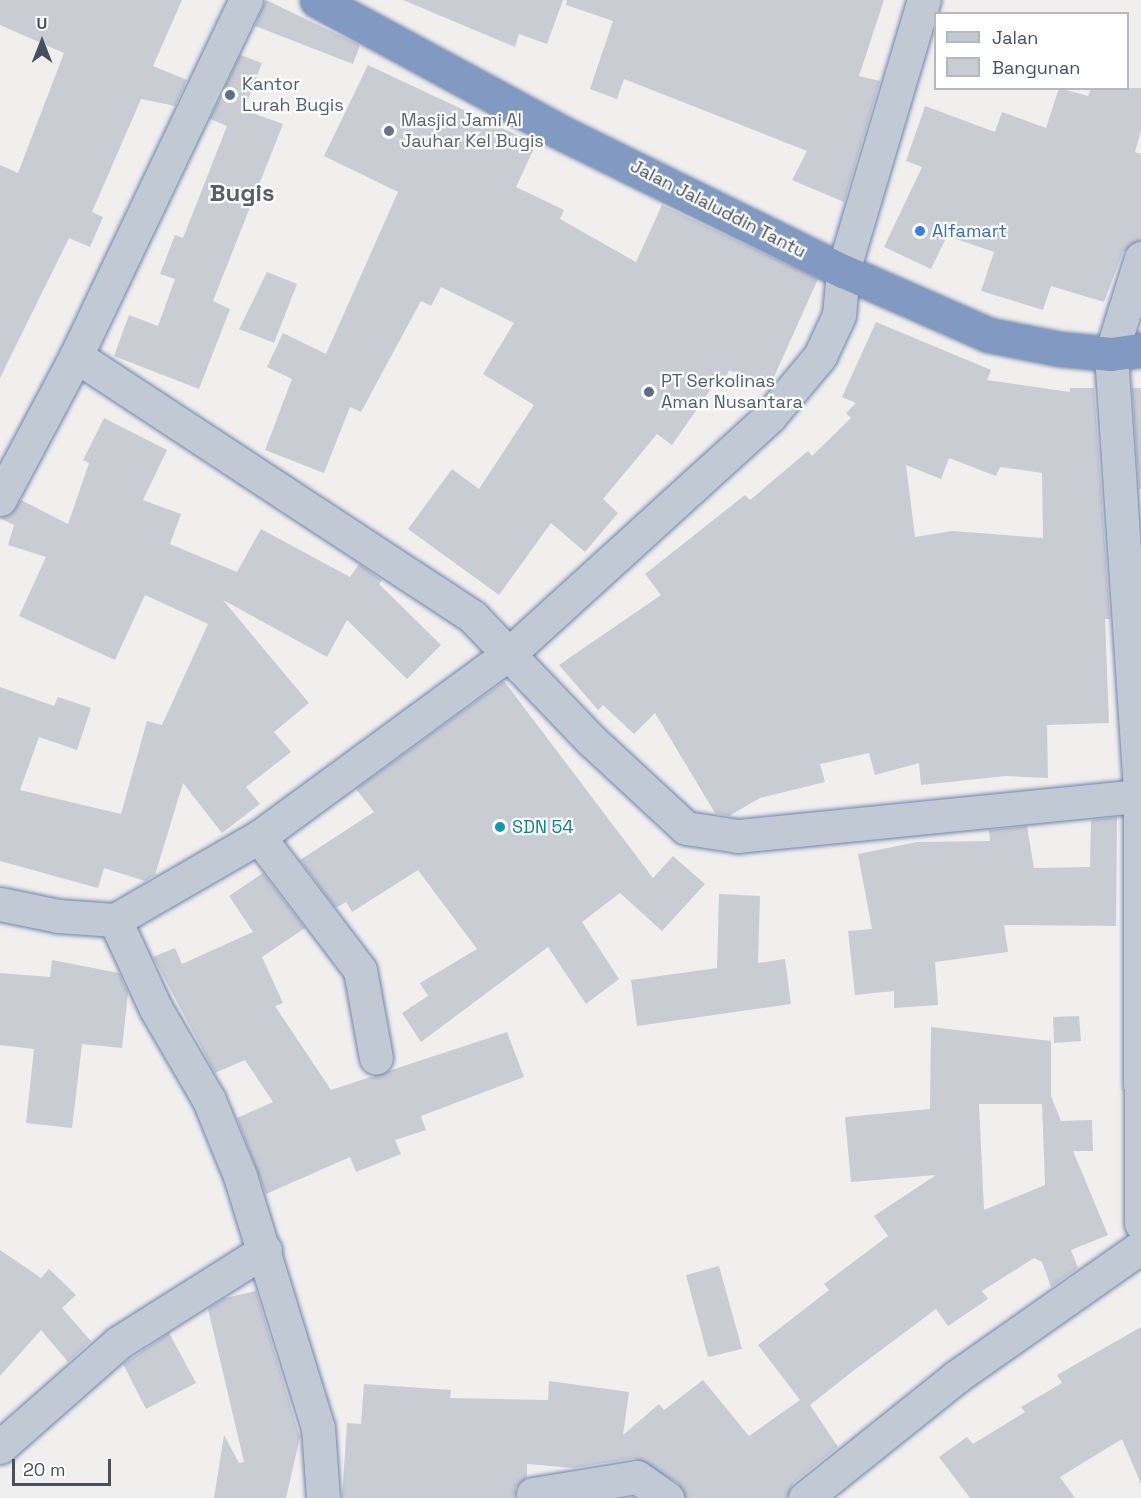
<!DOCTYPE html>
<style>
body{margin:0}
#map{position:relative;width:1141px;height:1498px;overflow:hidden;background:#f1eeee;font-family:"Space Grotesk",sans-serif}
div>[style]{position:absolute}
.building>*{inset:0;background:#caccd4}
.roads{filter:drop-shadow(0 0 2px #6d84ac) drop-shadow(0 0 2px #6d84ac)}
.street>*{height:33px;margin:-16.5px;padding:0 16.5px;transform-origin:16.5px;border-radius:16.5px;background:#c1c9d4}
.highway>*{height:33px;margin:-16.5px;padding:0 16.5px;transform-origin:16.5px;border-radius:16.5px;background:#829ac1}
.dots>*{width:16px;height:16px;translate:-50% -50%;box-sizing:border-box;border:3px solid #fff;border-radius:50%}
span{translate:-50% -50%;white-space:nowrap;text-align:center;line-height:1.15;-webkit-text-stroke:4.5px #fff;paint-order:stroke}
.service-label{font-size:18px;color:#4e5e75}
.left{translate:0 -50%;text-align:left}
.worship-label{font-size:18px;color:#5b616d}
.street-label{font-size:18px;color:#454f5d}
.shop-label{font-size:18px;color:#366cbe}
.culture-label{font-size:18px;color:#0d838f}
.district-label{font-size:24px;color:#5a5d64;font-weight:700}
.legend{position:absolute;left:934px;top:12px;width:195px;height:78px;box-sizing:border-box;background:#fff;border:2px solid #b5b9be;margin:0;padding:8px 10px;list-style:none;font-size:18px;color:#454f5d}
.legend li{display:flex;align-items:center;gap:12px;height:30px}
.legend b{width:30px;border:2px solid #b5b9be}
.north{position:absolute;left:12px;top:12px;width:60px;height:60px;-webkit-text-stroke:4px #fff;paint-order:stroke;rotate:0deg;font-size:16px;font-weight:700;line-height:24px;text-align:center;color:#454f5d}
.north::after{content:'';display:block;margin:auto;width:21px;height:27px;background:#454f5d;clip-path:polygon(50% 0,100% 100%,50% 72%,0 100%)}
.scale{position:absolute;left:12px;top:1459px;width:99px;height:27px;box-sizing:border-box;border:3px solid #454f5d;border-top:0;padding-left:8px;font-size:18px;line-height:21px;white-space:nowrap;color:#454f5d;-webkit-text-stroke:4px #fff;paint-order:stroke}
</style>
<div id="map">
<div class="building">
<i style="clip-path:polygon(0 0,182px 0,153px 66px,187px 80px,175px 106px,141px 99px,92px 212px,103px 217px,90px 247px,69px 238px,0 378px,0 165px,18px 173px,64px 53px,0 25px)"></i>
<i style="clip-path:polygon(266px 0,360px 45px,353px 64px,255px 26px)"></i>
<i style="clip-path:polygon(403px 0,563px 0,547px 44px,519px 34px,515px 47px)"></i>
<i style="clip-path:polygon(567px 0,884px 0,859px 76px,880px 81px,844px 202px,792px 180px,807px 151px,624px 79px,617px 99px,590px 89px,613px 21px,566px 5px)"></i>
<i style="clip-path:polygon(240px 55px,262px 63px,244px 110px,283px 124px,213px 301px,230px 309px,199px 389px,114px 356px,129px 315px,158px 326px,175px 279px,160px 274px,175px 235px,183px 238px,227px 126px,210px 119px)"></i>
<i style="clip-path:polygon(368px 65px,536px 144px,516px 187px,564px 210px,560px 219px,636px 262px,662px 205px,818px 279px,769px 388px,729px 370px,726px 378px,720px 376px,672px 445px,657px 434px,603px 499px,618px 513px,585px 552px,551px 523px,499px 595px,408px 529px,452px 469px,479px 489px,534px 405px,483px 374px,514px 323px,441px 287px,431px 306px,421px 301px,361px 412px,350px 407px,324px 473px,265px 450px,292px 379px,267px 367px,283px 333px,326px 354px,398px 192px,324px 156px)"></i>
<i style="clip-path:polygon(1059px 88px,1088px 96px,1091px 88px,1141px 88px,1141px 131px,1135px 152px,1141px 154px,1141px 240px,1123px 252px,1104px 302px,1051px 286px,1043px 310px,981px 291px,994px 252px,947px 236px,931px 269px,884px 247px,922px 167px,906px 161px,925px 106px,995px 132px,1002px 112px,1046px 128px)"></i>
<i style="clip-path:polygon(267px 272px,297px 284px,274px 343px,239px 329px)"></i>
<i style="clip-path:polygon(evenodd,876px 322px,991px 370px,987px 380px,1070px 392px,1070px 388px,1094px 388px,1110px 619px,1105px 619px,1109px 723px,1047px 725px,1048px 778px,1006px 776px,921px 785px,919px 763px,875px 775px,869px 753px,820px 764px,825px 782px,760px 798px,729px 816px,715px 813px,655px 713px,634px 734px,603px 705px,598px 710px,559px 665px,661px 595px,645px 574px,745px 495px,750px 500px,808px 451px,812px 456px,851px 418px,846px 413px,856px 403px,842px 397px,876px 322px,949px 458px,996px 476px,1000px 467px,1042px 473px,1043px 538px,952px 531px,915px 537px,906px 465px,941px 479px,949px 458px)"></i>
<i style="clip-path:polygon(1132px 388px,1141px 388px,1141px 489px,1139px 489px)"></i>
<i style="clip-path:polygon(104px 418px,167px 450px,143px 500px,181px 514px,170px 544px,237px 572px,261px 529px,350px 577px,359px 564px,382px 580px,379px 584px,441px 645px,407px 679px,347px 620px,327px 657px,223px 600px,309px 703px,274px 732px,291px 752px,246px 787px,260px 804px,222px 833px,183px 783px,155px 875px,145px 881px,104px 868px,98px 888px,0 861px,0 687px,54px 706px,58px 697px,91px 708px,77px 750px,39px 737px,20px 790px,121px 814px,147px 721px,162px 725px,208px 624px,145px 595px,115px 660px,19px 616px,46px 557px,8px 545px,14px 525px,0 518px,10px 515px,21px 500px,68px 524px,89px 463px,83px 460px)"></i>
<i style="clip-path:polygon(504px 681px,653px 878px,673px 856px,705px 884px,662px 931px,620px 893px,582px 922px,619px 979px,586px 1004px,548px 947px,421px 1042px,402px 1013px,428px 996px,420px 983px,477px 949px,418px 870px,352px 912px,346px 902px,336px 908px,300px 860px,374px 812px,356px 789px)"></i>
<i style="clip-path:polygon(1117px 817px,1116px 926px,1004px 925px,1008px 952px,935px 962px,938px 1005px,894px 1008px,894px 991px,855px 995px,848px 931px,872px 929px,858px 854px,917px 842px,990px 841px,989px 830px,1027px 826px,1034px 868px,1090px 867px,1091px 820px)"></i>
<i style="clip-path:polygon(263px 873px,305px 928px,262px 957px,283px 1003px,275px 1006px,331px 1090px,507px 1032px,524px 1077px,421px 1116px,426px 1130px,395px 1140px,401px 1154px,356px 1172px,350px 1157px,266px 1194px,237px 1118px,273px 1102px,245px 1060px,215px 1073px,153px 957px,175px 948px,182px 964px,253px 932px,229px 896px)"></i>
<i style="clip-path:polygon(719px 894px,760px 896px,758px 963px,785px 959px,791px 1004px,637px 1026px,631px 980px,717px 968px)"></i>
<i style="clip-path:polygon(52px 960px,119px 973px,128px 993px,122px 1048px,82px 1044px,72px 1128px,26px 1123px,34px 1049px,0 1045px,0 973px,50px 977px)"></i>
<i style="clip-path:polygon(1079px 1016px,1081px 1041px,1054px 1043px,1053px 1017px)"></i>
<i style="clip-path:polygon(evenodd,931px 1027px,1051px 1041px,1051px 1096px,1061px 1121px,1092px 1120px,1093px 1151px,1073px 1151px,1108px 1235px,1071px 1250px,1078px 1268px,1051px 1287px,1042px 1262px,1034px 1258px,982px 1291px,988px 1299px,948px 1326px,936px 1309px,853px 1371px,810px 1405px,838px 1447px,793px 1483px,787px 1498px,685px 1498px,678px 1483px,634px 1458px,574px 1468px,527px 1464px,527px 1477px,516px 1487px,515px 1498px,342px 1498px,347px 1423px,361px 1424px,364px 1384px,451px 1390px,450px 1398px,548px 1400px,549px 1381px,629px 1392px,623px 1435px,659px 1404px,664px 1410px,703px 1380px,749px 1436px,800px 1400px,758px 1345px,829px 1290px,824px 1284px,888px 1236px,874px 1216px,936px 1175px,851px 1182px,845px 1117px,930px 1109px,931px 1027px,979px 1104px,1042px 1104px,1045px 1185px,984px 1210px,979px 1104px)"></i>
<i style="clip-path:polygon(0 1250px,41px 1278px,49px 1269px,76px 1295px,62px 1308px,91px 1341px,68px 1362px,41px 1330px,0 1376px)"></i>
<i style="clip-path:polygon(719px 1266px,742px 1349px,708px 1357px,686px 1275px)"></i>
<i style="clip-path:polygon(256px 1291px,300px 1437px,286px 1498px,214px 1498px,224px 1435px,239px 1463px,244px 1462px,208px 1309px,225px 1298px)"></i>
<i style="clip-path:polygon(1141px 1327px,1141px 1484px,1122px 1439px,1060px 1477px,1075px 1498px,970px 1498px,939px 1457px,967px 1437px,973px 1444px,1025px 1412px,1021px 1407px,1062px 1383px,1057px 1375px)"></i>
<i style="clip-path:polygon(169px 1333px,196px 1383px,146px 1409px,123px 1364px)"></i>
</div>
<div class="roads">
<div class="street">
<i style="left:1141px;top:258px;width:101px;rotate:107.4deg"></i>
<i style="left:1111px;top:354px;width:443px;rotate:86.2deg"></i>
<i style="left:1140px;top:796px;width:427px;rotate:89.9deg"></i>
<i style="left:76px;top:356px;width:475px;rotate:33.3deg"></i>
<i style="left:473px;top:617px;width:170px;rotate:46.2deg"></i>
<i style="left:591px;top:740px;width:129px;rotate:42.8deg"></i>
<i style="left:686px;top:828px;width:53px;rotate:8.7deg"></i>
<i style="left:738px;top:836px;width:405px;rotate:-5.7deg"></i>
<i style="left:0;top:499px;width:162px;rotate:-62deg"></i>
<i style="left:76px;top:356px;width:395px;rotate:-64.5deg"></i>
<i style="left:259px;top:837px;width:167px;rotate:52.8deg"></i>
<i style="left:360px;top:970px;width:89px;rotate:79.7deg"></i>
<i style="left:0;top:904px;width:59px;rotate:11.7deg"></i>
<i style="left:58px;top:916px;width:57px;rotate:4deg"></i>
<i style="left:115px;top:920px;width:166px;rotate:-30deg"></i>
<i style="left:259px;top:837px;width:313px;rotate:-36.3deg"></i>
<i style="left:511px;top:652px;width:350px;rotate:-42.3deg"></i>
<i style="left:770px;top:416px;width:78px;rotate:-50.2deg"></i>
<i style="left:820px;top:356px;width:45px;rotate:-65.1deg"></i>
<i style="left:839px;top:315px;width:44px;rotate:-84.8deg"></i>
<i style="left:843px;top:271px;width:283px;rotate:-73.4deg"></i>
<i style="left:115px;top:920px;width:98px;rotate:65.3deg"></i>
<i style="left:156px;top:1009px;width:105px;rotate:59.8deg"></i>
<i style="left:209px;top:1100px;width:82px;rotate:67.8deg"></i>
<i style="left:240px;top:1176px;width:264px;rotate:72.8deg"></i>
<i style="left:318px;top:1428px;width:70px;rotate:85.9deg"></i>
<i style="left:0;top:1447px;width:157px;rotate:-41.4deg"></i>
<i style="left:118px;top:1343px;width:174px;rotate:-32.3deg"></i>
<i style="left:533px;top:1494px;width:105px;rotate:-9.3deg"></i>
<i style="left:637px;top:1477px;width:37px;rotate:35deg"></i>
<i style="left:805px;top:1498px;width:193px;rotate:-38.7deg"></i>
<i style="left:956px;top:1377px;width:226px;rotate:-35.1deg"></i>
</div>
<div class="highway">
<i style="left:317px;top:0;width:274px;rotate:28.5deg"></i>
<i style="left:558px;top:131px;width:318px;rotate:26.2deg"></i>
<i style="left:843px;top:271px;width:159px;rotate:23.7deg"></i>
<i style="left:989px;top:335px;width:72px;rotate:11.2deg"></i>
<i style="left:1060px;top:349px;width:51px;rotate:5.6deg"></i>
<i style="left:1111px;top:354px;width:30px;rotate:-8deg"></i>
</div>
</div>
<div class="dots">
<i style="left:230px;top:95px;background:#5c6f8a"></i>
<i style="left:389px;top:131px;background:#6b7280"></i>
<i style="left:920px;top:231px;background:#3f7fe0"></i>
<i style="left:649px;top:392px;background:#5c6f8a"></i>
<i style="left:500px;top:827px;background:#0f9aa8"></i>
</div>
<div class="service-label">
<span class="left" style="left:242px;top:95px">Kantor<br>Lurah Bugis</span>
<span class="left" style="left:661px;top:392px">PT Serkolinas<br>Aman Nusantara</span>
</div>
<div class="worship-label">
<span class="left" style="left:401px;top:131px">Masjid Jami Al<br>Jauhar Kel Bugis</span>
</div>
<div class="street-label">
<span style="left:718px;top:209px;rotate:27deg">Jalan Jalaluddin Tantu</span>
</div>
<div class="shop-label">
<span class="left" style="left:932px;top:231px">Alfamart</span>
</div>
<div class="culture-label">
<span class="left" style="left:512px;top:827px">SDN 54</span>
</div>
<div class="district-label">
<span style="left:242px;top:193px">Bugis</span>
</div>
<ul class="legend">
<li><b style="height:8px;background:#c1c9d4"></b>Jalan</li>
<li><b style="height:16px;background:#caccd4"></b>Bangunan</li>
</ul>
<div class="north">U</div>
<div class="scale">20 m</div>
</div>
